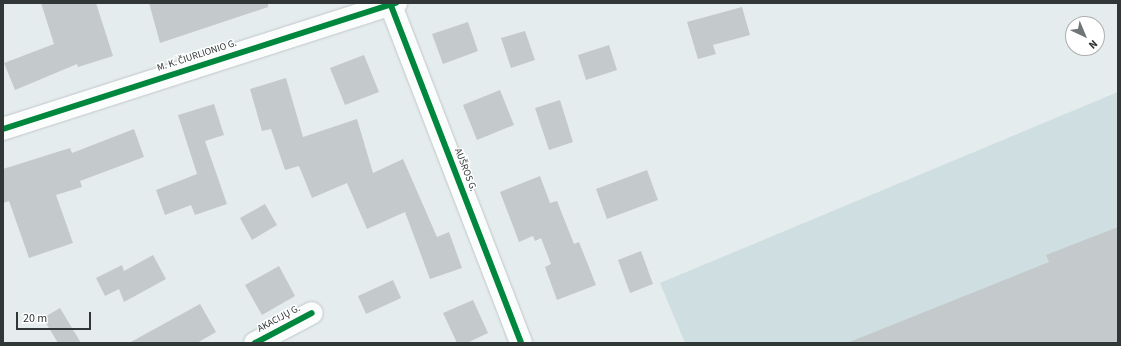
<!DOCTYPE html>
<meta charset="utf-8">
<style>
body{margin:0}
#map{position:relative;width:1121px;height:346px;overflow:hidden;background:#e4ecee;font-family:"Source Sans 3",sans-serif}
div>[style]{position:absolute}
.built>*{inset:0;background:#cfdee1}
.building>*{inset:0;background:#c4cacb}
.roads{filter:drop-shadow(0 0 1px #c1c7c9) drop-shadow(0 0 1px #c1c7c9)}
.minor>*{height:22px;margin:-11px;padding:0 11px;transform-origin:11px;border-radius:11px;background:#fbfcfc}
.cycleway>*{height:6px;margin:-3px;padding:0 3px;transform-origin:3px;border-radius:3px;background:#00873e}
span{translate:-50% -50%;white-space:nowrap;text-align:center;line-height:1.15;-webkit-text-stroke:3px #fff;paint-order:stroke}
.street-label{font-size:10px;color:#313637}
.frame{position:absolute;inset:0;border:4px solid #313637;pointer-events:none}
.north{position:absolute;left:1065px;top:16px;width:40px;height:40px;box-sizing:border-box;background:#fff;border:1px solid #adafaf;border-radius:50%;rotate:136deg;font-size:11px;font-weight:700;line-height:16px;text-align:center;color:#313637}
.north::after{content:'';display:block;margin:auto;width:14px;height:18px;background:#707677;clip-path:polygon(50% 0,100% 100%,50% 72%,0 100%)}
.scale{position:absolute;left:16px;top:312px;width:75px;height:18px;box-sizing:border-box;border:2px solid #313637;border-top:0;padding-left:5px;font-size:12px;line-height:14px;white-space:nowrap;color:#313637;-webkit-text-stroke:3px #fff;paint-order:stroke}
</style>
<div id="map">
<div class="built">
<i style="clip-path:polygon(1118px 92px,1118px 343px,685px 343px,660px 283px)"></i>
</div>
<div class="building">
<i style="clip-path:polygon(41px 3px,96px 3px,113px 56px,78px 67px,77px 64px,15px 90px,4px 63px,54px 44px)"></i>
<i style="clip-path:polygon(149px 3px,268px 3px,268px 7px,160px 43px)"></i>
<i style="clip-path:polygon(742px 7px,750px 35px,713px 45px,716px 54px,698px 59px,687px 22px)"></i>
<i style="clip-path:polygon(468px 22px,478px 51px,443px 64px,432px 34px)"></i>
<i style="clip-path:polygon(525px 31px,535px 60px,511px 68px,501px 38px)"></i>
<i style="clip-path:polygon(609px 45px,617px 70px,586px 80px,578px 55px)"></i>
<i style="clip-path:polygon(364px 55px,379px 92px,345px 105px,330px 68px)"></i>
<i style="clip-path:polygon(286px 78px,303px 137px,357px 119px,373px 173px,403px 159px,437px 237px,449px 232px,462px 268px,430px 279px,405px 212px,367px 229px,347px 183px,312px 198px,299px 166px,285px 170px,271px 129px,262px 131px,250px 89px)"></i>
<i style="clip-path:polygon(500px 90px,514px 125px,477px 140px,463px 105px)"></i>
<i style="clip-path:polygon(560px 100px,573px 142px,549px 150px,535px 108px)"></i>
<i style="clip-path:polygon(214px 104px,224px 135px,205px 141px,227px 204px,195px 215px,191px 205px,165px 215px,156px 190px,197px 174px,178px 115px)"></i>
<i style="clip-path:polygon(134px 129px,144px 157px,80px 181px,82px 187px,56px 195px,73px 243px,29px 258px,9px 201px,3px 203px,3px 169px,70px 148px,72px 153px)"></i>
<i style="clip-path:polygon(647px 170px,658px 200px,607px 219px,596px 189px)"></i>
<i style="clip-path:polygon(540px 176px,550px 203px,557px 201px,574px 244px,579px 242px,596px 285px,557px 300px,545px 267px,551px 264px,541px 238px,535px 241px,533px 236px,519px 242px,500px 192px)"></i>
<i style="clip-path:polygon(265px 204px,277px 225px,252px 240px,240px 218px)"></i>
<i style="clip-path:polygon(1118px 227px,1118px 343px,847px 343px,1049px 262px,1046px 255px)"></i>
<i style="clip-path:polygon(641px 251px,653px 284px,630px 293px,618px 260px)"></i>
<i style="clip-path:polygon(153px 255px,166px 279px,124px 302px,119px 289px,105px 296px,96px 278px,122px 265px,124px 271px)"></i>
<i style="clip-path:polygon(279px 266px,295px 296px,262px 315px,245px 285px)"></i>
<i style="clip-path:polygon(393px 280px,401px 298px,366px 314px,358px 296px)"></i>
<i style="clip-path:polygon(473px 300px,488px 333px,467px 343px,457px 343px,443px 313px)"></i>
<i style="clip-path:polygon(200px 304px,216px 332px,197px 343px,129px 343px)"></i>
<i style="clip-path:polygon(60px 308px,81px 343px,58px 343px,43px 318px)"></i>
</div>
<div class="roads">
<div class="minor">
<i style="left:390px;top:3px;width:364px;rotate:68.9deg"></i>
<i style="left:3px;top:129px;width:413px;rotate:-17.8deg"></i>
<i style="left:255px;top:343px;width:64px;rotate:-27.8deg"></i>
</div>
</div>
<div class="cycleway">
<i style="left:390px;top:3px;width:364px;rotate:68.9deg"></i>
<i style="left:3px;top:129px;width:413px;rotate:-17.8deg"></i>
<i style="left:255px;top:343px;width:64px;rotate:-27.8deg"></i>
</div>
<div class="street-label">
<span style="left:197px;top:56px;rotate:-18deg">M. K. ČIURLIONIO G.</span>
<span style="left:465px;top:170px;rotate:69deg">AUŠROS G.</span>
<span style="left:279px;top:319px;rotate:-28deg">AKACIJŲ G.</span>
</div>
<div class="frame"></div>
<div class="north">N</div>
<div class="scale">20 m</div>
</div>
